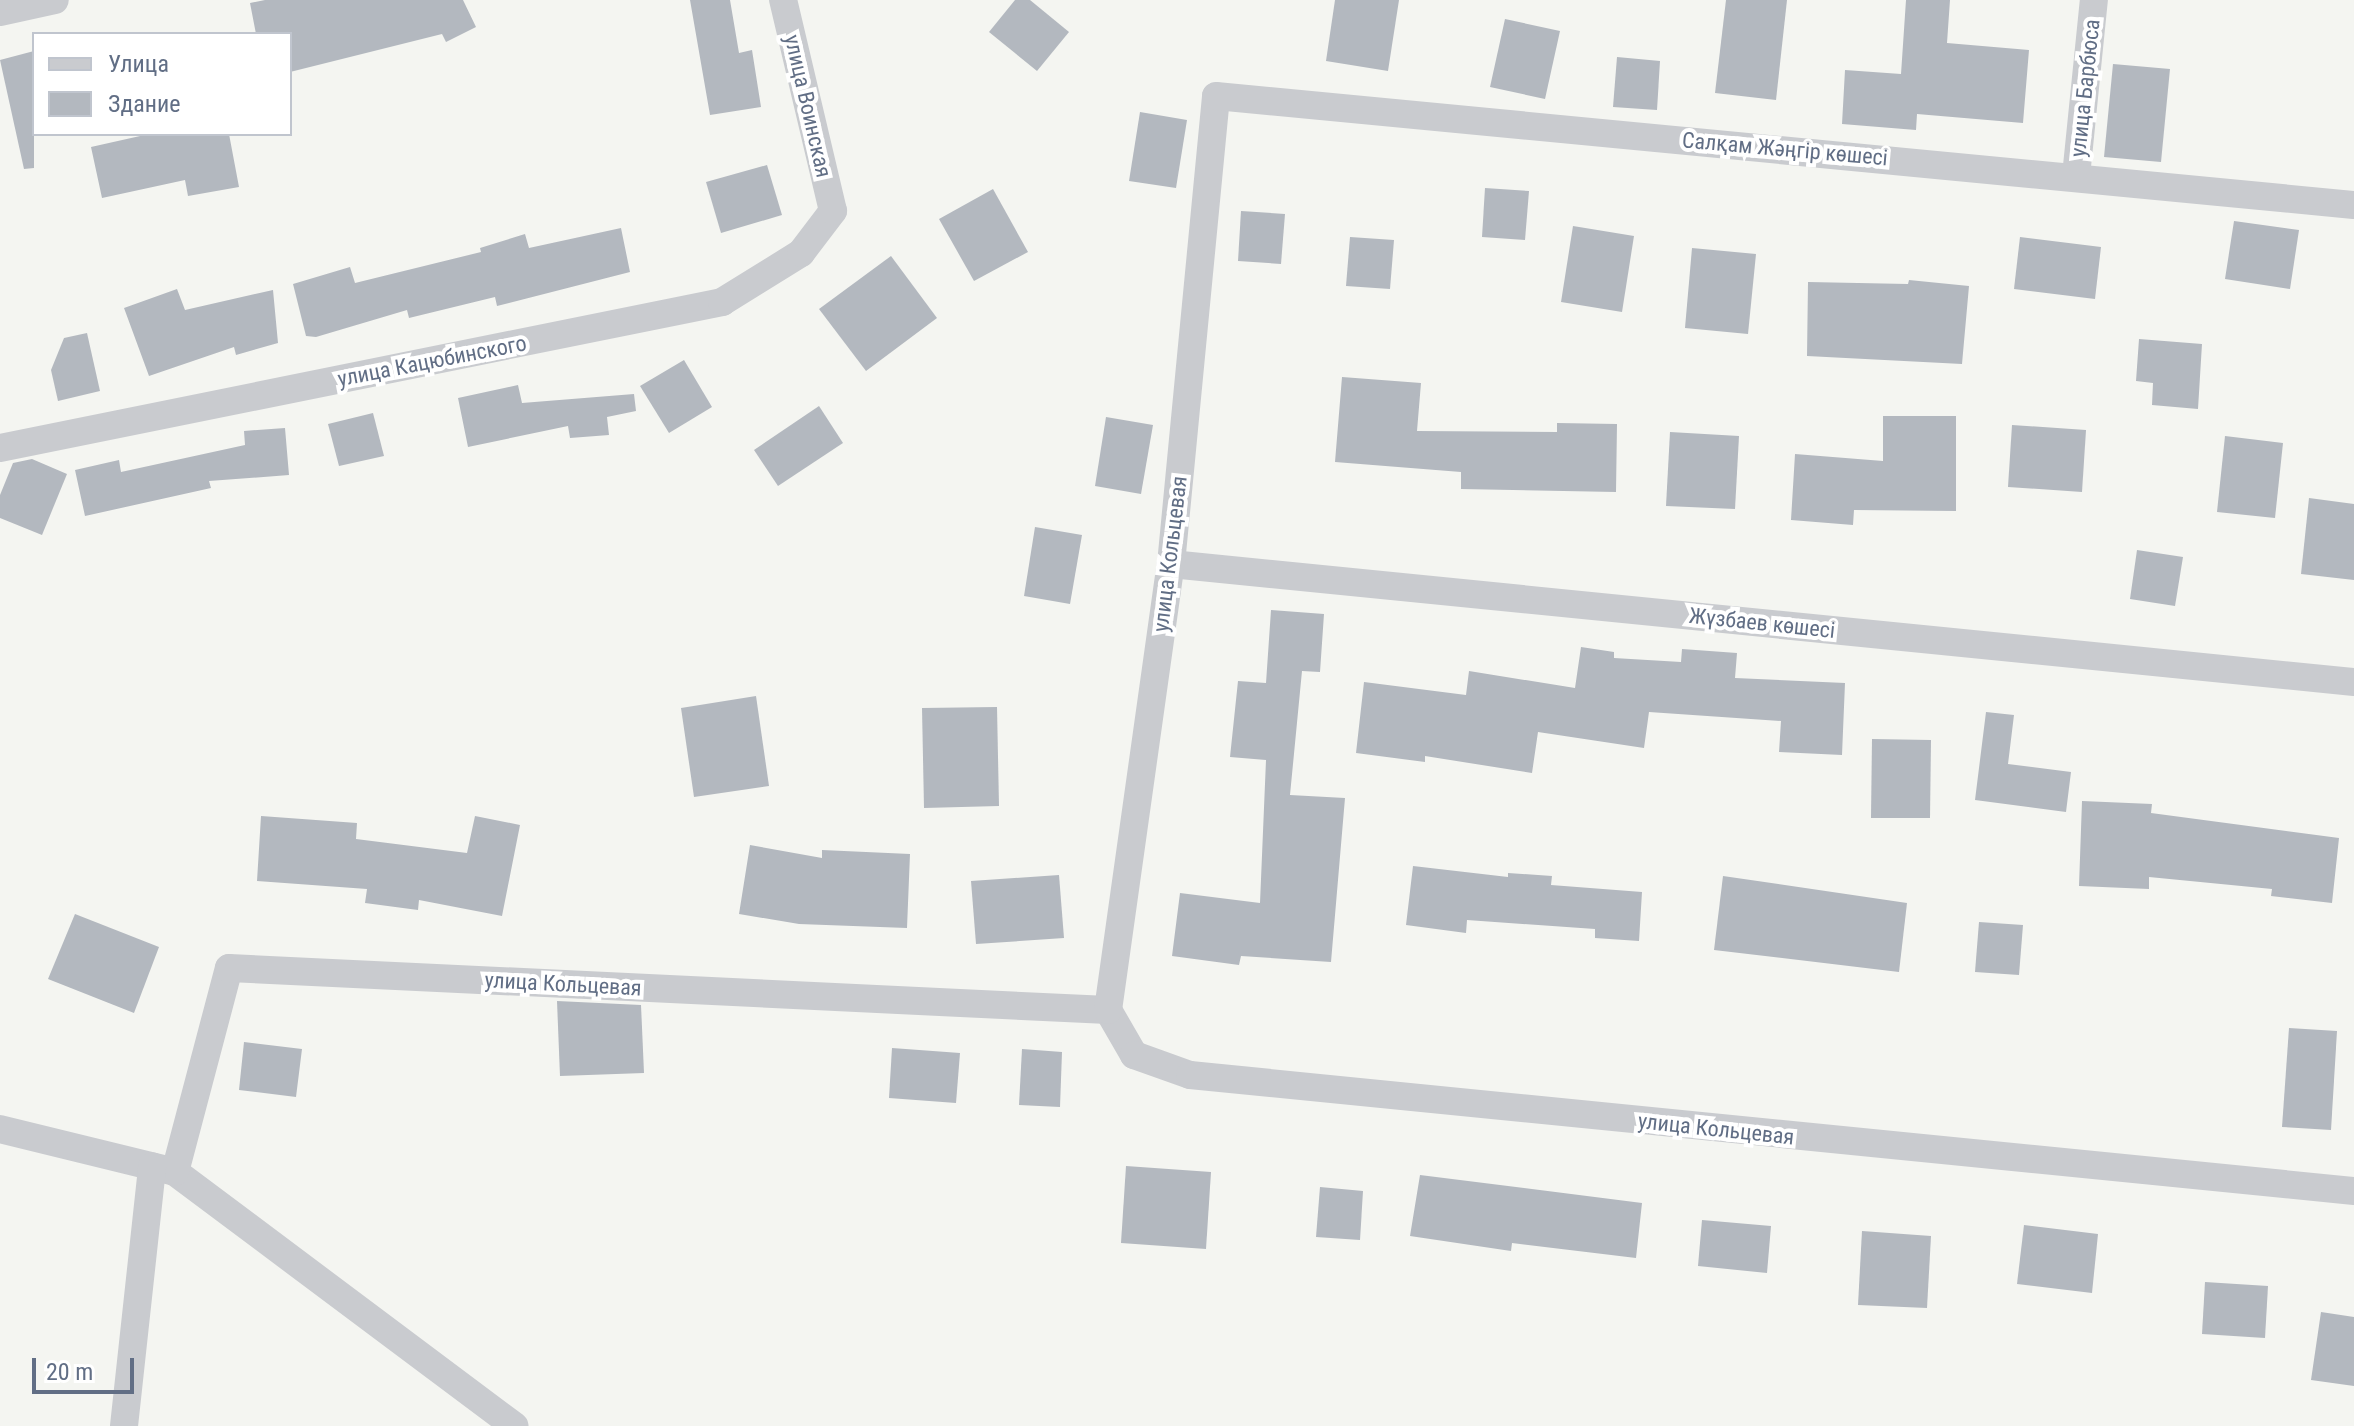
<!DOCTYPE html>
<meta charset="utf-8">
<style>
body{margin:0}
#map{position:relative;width:2354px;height:1426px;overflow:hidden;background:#f4f5f1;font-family:"Roboto Condensed",sans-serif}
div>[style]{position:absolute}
.building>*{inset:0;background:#b3b8bf}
.street>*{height:28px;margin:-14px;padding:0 14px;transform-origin:14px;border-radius:14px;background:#c9cbcf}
span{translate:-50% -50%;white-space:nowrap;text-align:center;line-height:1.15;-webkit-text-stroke:8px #fff;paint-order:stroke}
.street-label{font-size:22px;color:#616e85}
.legend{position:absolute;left:32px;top:32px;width:260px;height:104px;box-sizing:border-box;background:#fff;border:2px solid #c0c5ce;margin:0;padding:10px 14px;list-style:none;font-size:24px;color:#616e85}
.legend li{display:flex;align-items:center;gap:16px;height:40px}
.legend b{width:40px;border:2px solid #c0c5ce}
.scale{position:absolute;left:32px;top:1358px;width:102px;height:36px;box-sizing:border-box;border:4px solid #616e85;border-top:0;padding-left:10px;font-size:24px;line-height:28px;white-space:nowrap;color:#616e85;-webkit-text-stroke:6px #fff;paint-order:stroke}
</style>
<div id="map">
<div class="building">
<i style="clip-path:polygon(265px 0,463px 0,476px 27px,446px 42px,442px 34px,290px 72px,290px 34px,256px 34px,250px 3px)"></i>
<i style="clip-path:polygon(690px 0,730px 0,739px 53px,752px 50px,761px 107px,710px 115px)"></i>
<i style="clip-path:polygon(1015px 0,1030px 0,1069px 32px,1037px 71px,989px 32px)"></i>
<i style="clip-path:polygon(1335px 0,1399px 0,1388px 71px,1326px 61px)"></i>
<i style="clip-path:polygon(1726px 0,1787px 0,1776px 100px,1715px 93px)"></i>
<i style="clip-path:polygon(1906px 0,1950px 0,1947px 43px,2029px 50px,2023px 123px,1917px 114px,1916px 130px,1842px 124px,1845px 70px,1901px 74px)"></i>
<i style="clip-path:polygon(1505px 19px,1560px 31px,1545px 99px,1490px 87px)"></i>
<i style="clip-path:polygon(34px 51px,34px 168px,24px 169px,0 60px)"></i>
<i style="clip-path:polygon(1617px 57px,1660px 61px,1657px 110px,1613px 107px)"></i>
<i style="clip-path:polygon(2113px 64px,2170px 69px,2161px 162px,2104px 157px)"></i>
<i style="clip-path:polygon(1140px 112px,1187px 120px,1176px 188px,1129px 181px)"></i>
<i style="clip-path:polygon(149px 134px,229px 134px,239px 187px,188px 196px,185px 180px,102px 198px,91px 147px)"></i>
<i style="clip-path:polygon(767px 165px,782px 215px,721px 233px,706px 182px)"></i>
<i style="clip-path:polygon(1485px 188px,1529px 191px,1525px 240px,1482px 237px)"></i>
<i style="clip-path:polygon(993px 189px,1028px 252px,974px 281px,939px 219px)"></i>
<i style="clip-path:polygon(1241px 211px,1285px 214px,1281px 264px,1238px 261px)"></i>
<i style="clip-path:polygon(2234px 221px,2299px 230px,2290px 289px,2225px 279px)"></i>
<i style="clip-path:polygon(1573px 226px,1634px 236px,1622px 312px,1561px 302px)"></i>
<i style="clip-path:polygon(621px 228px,630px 272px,497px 306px,495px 297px,409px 318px,407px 310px,316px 337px,306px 336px,293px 284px,350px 267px,355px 283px,481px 252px,480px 248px,525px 234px,529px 248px)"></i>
<i style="clip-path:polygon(1350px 237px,1394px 240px,1390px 289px,1346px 286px)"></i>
<i style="clip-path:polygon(2020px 237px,2101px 247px,2095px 299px,2014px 289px)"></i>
<i style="clip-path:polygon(1692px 248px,1756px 254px,1748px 334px,1685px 328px)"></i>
<i style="clip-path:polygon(891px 256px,937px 318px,866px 371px,819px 309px)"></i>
<i style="clip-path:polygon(1909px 280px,1969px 286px,1962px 364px,1807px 356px,1808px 282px,1908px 284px)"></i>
<i style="clip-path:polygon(177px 289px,185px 310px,273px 290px,278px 343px,236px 355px,234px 347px,149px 376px,124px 308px)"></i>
<i style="clip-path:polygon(87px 333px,100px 391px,58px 401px,51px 370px,64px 338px)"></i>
<i style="clip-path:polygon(2139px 339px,2202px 344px,2198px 409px,2152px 405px,2153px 383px,2136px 381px)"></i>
<i style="clip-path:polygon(684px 360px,712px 407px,669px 433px,640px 386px)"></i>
<i style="clip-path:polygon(1342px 377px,1421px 383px,1417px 431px,1557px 432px,1557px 423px,1617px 424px,1616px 492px,1461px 489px,1461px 472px,1335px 462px)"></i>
<i style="clip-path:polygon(518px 385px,522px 403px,634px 394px,636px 411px,607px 417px,609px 435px,570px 438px,568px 426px,468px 447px,458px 398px)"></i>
<i style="clip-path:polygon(819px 406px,843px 443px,778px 486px,754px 450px)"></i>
<i style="clip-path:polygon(373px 413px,384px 456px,339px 466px,328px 424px)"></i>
<i style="clip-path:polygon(1883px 416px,1956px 416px,1956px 511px,1854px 510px,1853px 525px,1791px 520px,1795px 454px,1883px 461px)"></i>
<i style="clip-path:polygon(1106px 417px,1153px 425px,1141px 494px,1095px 486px)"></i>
<i style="clip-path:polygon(2012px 425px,2086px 430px,2082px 492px,2008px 487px)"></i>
<i style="clip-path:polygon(285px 428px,289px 475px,209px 481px,211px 488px,85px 516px,75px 470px,119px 460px,121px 472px,245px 445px,244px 431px)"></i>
<i style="clip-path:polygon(1670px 432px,1739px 436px,1735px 509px,1666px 506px)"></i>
<i style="clip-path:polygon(2225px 436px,2283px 443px,2275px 518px,2217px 512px)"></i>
<i style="clip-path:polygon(32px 459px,67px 474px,42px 535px,0 518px,0 495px,13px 463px)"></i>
<i style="clip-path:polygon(2309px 498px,2354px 504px,2354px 580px,2301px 574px)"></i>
<i style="clip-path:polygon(1035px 527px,1082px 535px,1070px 604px,1024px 596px)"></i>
<i style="clip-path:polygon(2137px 550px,2183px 557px,2175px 606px,2130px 599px)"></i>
<i style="clip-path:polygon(1271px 610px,1324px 614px,1320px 672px,1302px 671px,1290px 795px,1345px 798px,1331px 962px,1241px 956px,1239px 965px,1172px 956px,1180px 893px,1260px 903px,1266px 760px,1230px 757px,1238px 681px,1266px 683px)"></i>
<i style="clip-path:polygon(1581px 647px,1614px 652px,1614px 658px,1681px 662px,1682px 649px,1737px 653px,1735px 678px,1845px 683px,1842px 755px,1779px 752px,1781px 721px,1649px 712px,1644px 748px,1538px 732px,1532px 773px,1425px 756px,1425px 762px,1356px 753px,1364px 682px,1466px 695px,1469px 671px,1575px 688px)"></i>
<i style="clip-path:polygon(756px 696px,769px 786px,694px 797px,681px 708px)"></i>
<i style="clip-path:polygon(997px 707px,999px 806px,924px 808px,922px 708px)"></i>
<i style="clip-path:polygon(1986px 712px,2014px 715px,2008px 764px,2071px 772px,2066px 812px,1975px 800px)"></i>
<i style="clip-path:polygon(1872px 739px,1931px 740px,1930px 818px,1871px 818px)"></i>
<i style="clip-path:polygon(2082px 801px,2152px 804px,2151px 813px,2339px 838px,2332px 903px,2271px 896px,2272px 889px,2149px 877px,2149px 889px,2079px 886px)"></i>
<i style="clip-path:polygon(261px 816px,357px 823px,356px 839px,467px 853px,475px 816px,520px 825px,502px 916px,419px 900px,418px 910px,365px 903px,367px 889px,257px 881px)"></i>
<i style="clip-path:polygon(750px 845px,822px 858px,822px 850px,910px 854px,907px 928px,799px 924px,739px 914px)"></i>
<i style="clip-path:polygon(1413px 866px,1508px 877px,1508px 873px,1552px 876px,1551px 885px,1642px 892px,1639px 941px,1595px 938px,1595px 929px,1467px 920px,1466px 933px,1406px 925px)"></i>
<i style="clip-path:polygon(1059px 875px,1064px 938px,976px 944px,971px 881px)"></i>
<i style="clip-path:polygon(1723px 876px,1907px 903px,1899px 972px,1714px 950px)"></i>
<i style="clip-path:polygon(75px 914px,159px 947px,134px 1013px,48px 979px)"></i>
<i style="clip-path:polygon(1979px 922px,2023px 925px,2019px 975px,1975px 972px)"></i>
<i style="clip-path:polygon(557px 1001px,641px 1005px,644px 1073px,560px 1076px)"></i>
<i style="clip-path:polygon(2289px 1028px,2337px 1031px,2331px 1130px,2282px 1127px)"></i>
<i style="clip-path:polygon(244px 1042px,302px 1049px,296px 1097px,239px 1090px)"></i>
<i style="clip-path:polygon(892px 1048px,960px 1053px,956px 1103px,889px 1098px)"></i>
<i style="clip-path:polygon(1022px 1049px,1062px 1052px,1060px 1107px,1019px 1105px)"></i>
<i style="clip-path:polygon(1126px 1166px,1211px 1172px,1206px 1249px,1121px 1243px)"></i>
<i style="clip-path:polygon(1420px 1175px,1642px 1203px,1636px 1258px,1512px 1243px,1511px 1251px,1410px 1236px)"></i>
<i style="clip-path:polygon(1320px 1187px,1363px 1191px,1360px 1240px,1316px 1237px)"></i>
<i style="clip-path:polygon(1702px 1220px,1771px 1226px,1767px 1273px,1698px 1266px)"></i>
<i style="clip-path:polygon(2024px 1225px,2098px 1234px,2092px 1293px,2017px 1284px)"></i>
<i style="clip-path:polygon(1862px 1231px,1931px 1236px,1927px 1308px,1858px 1305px)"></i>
<i style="clip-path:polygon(2205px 1282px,2268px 1286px,2265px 1338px,2202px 1334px)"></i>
<i style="clip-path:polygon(2321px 1312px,2354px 1317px,2354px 1386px,2311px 1380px)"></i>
</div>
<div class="street">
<i style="left:0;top:12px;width:56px;rotate:-12.3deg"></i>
<i style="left:2076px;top:176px;width:177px;rotate:-84.2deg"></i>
<i style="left:0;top:448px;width:737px;rotate:-11.43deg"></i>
<i style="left:722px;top:302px;width:93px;rotate:-31.8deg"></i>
<i style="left:801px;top:253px;width:53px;rotate:-52.7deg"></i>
<i style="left:833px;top:211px;width:217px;rotate:-103.3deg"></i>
<i style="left:1171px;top:564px;width:1189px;rotate:5.7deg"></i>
<i style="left:1108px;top:1010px;width:52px;rotate:60deg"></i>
<i style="left:1134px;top:1055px;width:59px;rotate:19.7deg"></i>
<i style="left:1190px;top:1075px;width:1170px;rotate:5.69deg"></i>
<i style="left:0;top:1129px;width:180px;rotate:13.8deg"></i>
<i style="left:175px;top:1172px;width:424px;rotate:36.8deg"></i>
<i style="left:175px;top:1172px;width:211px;rotate:-75.2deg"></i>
<i style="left:229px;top:968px;width:880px;rotate:2.74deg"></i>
<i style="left:1108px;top:1010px;width:450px;rotate:-82deg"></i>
<i style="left:1171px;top:564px;width:470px;rotate:-84.5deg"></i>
<i style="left:1216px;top:96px;width:1143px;rotate:5.47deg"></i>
<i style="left:124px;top:1426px;width:261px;rotate:-83.8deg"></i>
</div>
<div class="street-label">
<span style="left:2085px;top:88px;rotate:-84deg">улица Барбюса</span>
<span style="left:808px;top:106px;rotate:77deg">улица Воинская</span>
<span style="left:1785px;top:149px;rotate:5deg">Салқам Жәңгір көшесі</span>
<span style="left:432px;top:361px;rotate:-11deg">улица Кацюбинского</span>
<span style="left:1170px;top:554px;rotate:-83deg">улица Кольцевая</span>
<span style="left:1762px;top:623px;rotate:6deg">Жүзбаев көшесі</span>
<span style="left:563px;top:984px;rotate:3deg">улица Кольцевая</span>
<span style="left:1716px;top:1129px;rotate:6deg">улица Кольцевая</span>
</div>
<ul class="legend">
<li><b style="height:10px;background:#c9cbcf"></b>Улица</li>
<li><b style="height:22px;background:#b3b8bf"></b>Здание</li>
</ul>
<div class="scale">20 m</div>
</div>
